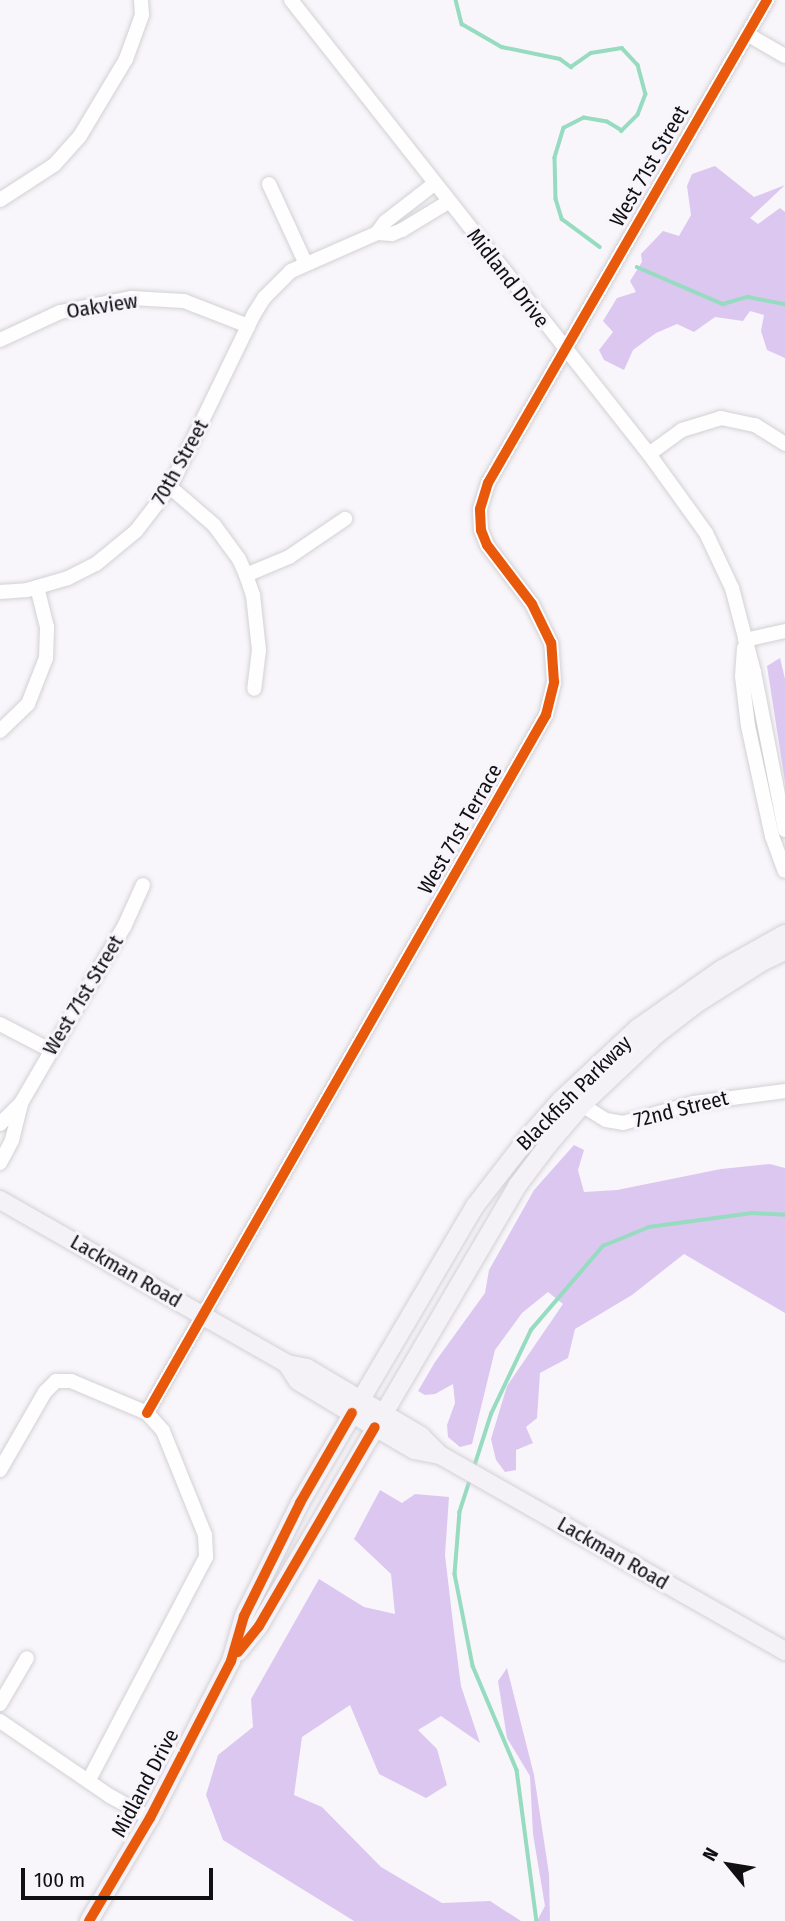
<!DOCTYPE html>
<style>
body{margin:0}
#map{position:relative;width:785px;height:1921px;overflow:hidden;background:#f8f6fa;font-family:"Fira Sans Condensed",sans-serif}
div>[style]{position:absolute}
.forest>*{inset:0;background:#dcc7f1}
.stream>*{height:3.5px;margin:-1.75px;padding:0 1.75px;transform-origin:1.75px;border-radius:1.75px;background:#97dbc1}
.roads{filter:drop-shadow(0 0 2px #d3d1d5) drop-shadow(0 0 2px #d3d1d5)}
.minor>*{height:14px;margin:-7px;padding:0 7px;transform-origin:7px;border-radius:7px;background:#fefefe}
.major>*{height:18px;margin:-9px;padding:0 9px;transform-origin:9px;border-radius:9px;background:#f4f1f7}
.cycleway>*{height:10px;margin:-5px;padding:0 5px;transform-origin:5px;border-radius:5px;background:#e8590c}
span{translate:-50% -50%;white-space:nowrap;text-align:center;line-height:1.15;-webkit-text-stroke:6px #f7f4fc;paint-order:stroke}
.street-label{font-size:21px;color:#100f12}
.north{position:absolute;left:694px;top:1830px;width:70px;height:70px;-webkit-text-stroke:5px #f7f4fc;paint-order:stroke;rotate:300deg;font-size:19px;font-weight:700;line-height:28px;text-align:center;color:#100f12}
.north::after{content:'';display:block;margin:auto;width:24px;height:32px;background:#100f12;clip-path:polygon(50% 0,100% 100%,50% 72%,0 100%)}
.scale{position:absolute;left:21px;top:1868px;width:192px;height:32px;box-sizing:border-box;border:4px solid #100f12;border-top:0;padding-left:9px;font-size:21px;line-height:24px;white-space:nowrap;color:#100f12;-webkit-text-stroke:5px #f7f4fc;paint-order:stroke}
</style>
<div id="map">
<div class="forest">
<i style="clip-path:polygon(715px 166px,754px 197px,785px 185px,750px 218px,758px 224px,780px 208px,785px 212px,785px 358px,767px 350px,761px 331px,764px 315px,750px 311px,743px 321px,715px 317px,694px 332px,677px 324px,656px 333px,633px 350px,624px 370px,604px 360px,599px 350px,613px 332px,603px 321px,617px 298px,636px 292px,630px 281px,642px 262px,641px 254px,663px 231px,679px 236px,691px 215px,687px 186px,692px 174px)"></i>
<i style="clip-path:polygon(780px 658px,785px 679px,785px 782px,767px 666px)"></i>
<i style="clip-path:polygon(574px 1145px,584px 1150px,578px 1170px,584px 1192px,617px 1190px,721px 1169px,770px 1164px,785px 1168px,785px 1313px,684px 1254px,632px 1295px,575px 1329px,568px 1358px,540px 1373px,537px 1418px,526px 1427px,533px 1443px,516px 1450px,516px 1470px,505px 1472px,496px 1460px,491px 1439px,507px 1386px,563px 1304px,548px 1292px,522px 1313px,495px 1350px,472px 1444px,460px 1447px,448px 1437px,447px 1425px,455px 1403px,453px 1384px,435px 1394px,425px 1395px,418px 1391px,435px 1362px,485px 1293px,489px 1270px,534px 1190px)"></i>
<i style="clip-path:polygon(380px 1490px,402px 1503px,415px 1494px,449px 1497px,445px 1555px,454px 1632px,461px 1686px,480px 1743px,441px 1716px,418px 1730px,437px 1749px,447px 1785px,426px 1798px,379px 1774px,350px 1705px,302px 1737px,294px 1795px,322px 1807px,381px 1867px,442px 1903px,490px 1901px,521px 1921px,354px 1921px,223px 1840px,206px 1795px,218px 1755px,253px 1727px,251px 1699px,319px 1579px,364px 1607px,395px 1614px,391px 1574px,354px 1539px)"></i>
<i style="clip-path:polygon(507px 1668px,534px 1775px,549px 1874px,550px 1921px,537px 1921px,545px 1906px,533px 1834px,530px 1776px,507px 1738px,498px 1681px)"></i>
</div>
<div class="stream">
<i style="left:456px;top:0;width:25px;rotate:76deg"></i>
<i style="left:462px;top:24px;width:46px;rotate:29.9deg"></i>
<i style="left:502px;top:47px;width:59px;rotate:11.7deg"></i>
<i style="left:560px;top:59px;width:14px;rotate:36deg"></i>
<i style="left:571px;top:67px;width:24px;rotate:-35deg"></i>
<i style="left:591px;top:53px;width:31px;rotate:-9deg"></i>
<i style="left:622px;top:48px;width:23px;rotate:47deg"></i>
<i style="left:638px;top:65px;width:30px;rotate:75deg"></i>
<i style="left:646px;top:94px;width:22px;rotate:111deg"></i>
<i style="left:638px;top:115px;width:23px;rotate:135deg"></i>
<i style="left:622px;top:131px;width:17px;rotate:-149deg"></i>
<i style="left:607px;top:122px;width:23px;rotate:-170deg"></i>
<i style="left:584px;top:118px;width:22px;rotate:153deg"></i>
<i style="left:564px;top:128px;width:31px;rotate:107deg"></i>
<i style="left:555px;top:158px;width:41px;rotate:88.6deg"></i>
<i style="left:556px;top:199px;width:21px;rotate:73deg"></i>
<i style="left:562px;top:219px;width:47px;rotate:36.4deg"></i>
<i style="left:637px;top:267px;width:94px;rotate:23.3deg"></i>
<i style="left:723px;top:304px;width:26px;rotate:-16deg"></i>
<i style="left:748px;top:297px;width:38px;rotate:11deg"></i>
<i style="left:474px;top:1467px;width:56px;rotate:-72.2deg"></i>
<i style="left:491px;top:1414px;width:93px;rotate:-64.5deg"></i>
<i style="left:531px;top:1330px;width:111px;rotate:-49.4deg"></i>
<i style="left:603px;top:1246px;width:50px;rotate:-22.4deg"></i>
<i style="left:649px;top:1227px;width:104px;rotate:-7.7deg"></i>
<i style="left:752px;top:1213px;width:33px;rotate:3deg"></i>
<i style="left:471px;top:1478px;width:36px;rotate:108deg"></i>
<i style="left:460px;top:1512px;width:62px;rotate:94.6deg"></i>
<i style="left:455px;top:1574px;width:94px;rotate:78.9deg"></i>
<i style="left:473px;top:1666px;width:113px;rotate:67.1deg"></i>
<i style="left:517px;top:1770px;width:152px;rotate:82.5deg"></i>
</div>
<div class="roads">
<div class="minor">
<i style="left:291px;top:0;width:578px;rotate:51.74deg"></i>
<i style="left:649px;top:454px;width:97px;rotate:54.2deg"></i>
<i style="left:706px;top:533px;width:61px;rotate:64.7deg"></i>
<i style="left:732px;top:588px;width:87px;rotate:75.3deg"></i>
<i style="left:754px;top:672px;width:161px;rotate:78.9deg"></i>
<i style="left:747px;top:34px;width:44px;rotate:30.1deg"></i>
<i style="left:269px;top:184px;width:86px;rotate:65.2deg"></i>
<i style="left:0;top:200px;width:64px;rotate:-32.9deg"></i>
<i style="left:54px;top:165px;width:39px;rotate:-48deg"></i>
<i style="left:80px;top:136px;width:90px;rotate:-59.1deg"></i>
<i style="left:126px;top:59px;width:47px;rotate:-70deg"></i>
<i style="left:142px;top:15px;width:15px;rotate:-94deg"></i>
<i style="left:377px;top:233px;width:14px;rotate:-54deg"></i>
<i style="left:385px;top:222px;width:62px;rotate:-37.8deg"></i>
<i style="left:0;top:340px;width:66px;rotate:-25deg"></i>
<i style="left:60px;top:312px;width:72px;rotate:-11.2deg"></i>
<i style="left:131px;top:298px;width:53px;rotate:3.2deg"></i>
<i style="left:184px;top:301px;width:69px;rotate:21.3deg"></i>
<i style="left:649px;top:454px;width:41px;rotate:-36deg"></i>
<i style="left:682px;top:430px;width:41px;rotate:-17.1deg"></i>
<i style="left:721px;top:418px;width:35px;rotate:12deg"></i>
<i style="left:755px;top:425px;width:36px;rotate:32deg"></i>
<i style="left:170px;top:487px;width:58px;rotate:40.8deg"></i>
<i style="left:214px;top:525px;width:42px;rotate:53.7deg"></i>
<i style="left:239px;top:559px;width:17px;rotate:66deg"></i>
<i style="left:246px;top:575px;width:21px;rotate:71deg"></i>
<i style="left:253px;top:595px;width:55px;rotate:83.8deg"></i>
<i style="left:259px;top:650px;width:39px;rotate:97deg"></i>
<i style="left:246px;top:575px;width:47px;rotate:-22.7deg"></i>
<i style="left:289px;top:557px;width:68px;rotate:-34.2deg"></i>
<i style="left:0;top:592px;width:27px;rotate:-4deg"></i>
<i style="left:27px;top:590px;width:43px;rotate:-16.3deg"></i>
<i style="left:68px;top:578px;width:31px;rotate:-27deg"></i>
<i style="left:96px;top:564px;width:52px;rotate:-39.5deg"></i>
<i style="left:136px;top:531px;width:56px;rotate:-52.3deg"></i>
<i style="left:170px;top:487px;width:192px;rotate:-64.1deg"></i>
<i style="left:254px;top:314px;width:19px;rotate:-58deg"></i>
<i style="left:264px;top:298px;width:38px;rotate:-45deg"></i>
<i style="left:291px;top:271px;width:94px;rotate:-23.8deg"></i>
<i style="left:377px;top:233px;width:15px;rotate:4deg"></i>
<i style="left:392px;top:234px;width:11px;rotate:-22deg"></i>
<i style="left:402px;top:230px;width:54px;rotate:-31.3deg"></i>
<i style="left:745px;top:640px;width:41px;rotate:-12.7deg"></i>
<i style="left:744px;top:648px;width:28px;rotate:94deg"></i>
<i style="left:742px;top:676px;width:50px;rotate:83.2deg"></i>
<i style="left:748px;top:726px;width:113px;rotate:77.7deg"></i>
<i style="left:772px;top:836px;width:37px;rotate:70deg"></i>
<i style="left:0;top:731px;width:39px;rotate:-44deg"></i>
<i style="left:28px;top:704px;width:49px;rotate:-68.6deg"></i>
<i style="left:46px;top:658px;width:31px;rotate:-88deg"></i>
<i style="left:47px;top:627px;width:41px;rotate:-104deg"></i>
<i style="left:0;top:1024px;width:56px;rotate:27.5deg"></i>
<i style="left:582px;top:1105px;width:28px;rotate:32deg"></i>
<i style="left:606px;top:1120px;width:17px;rotate:10deg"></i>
<i style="left:623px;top:1123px;width:74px;rotate:-15.7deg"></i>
<i style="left:694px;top:1103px;width:92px;rotate:-7.5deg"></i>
<i style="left:0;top:1124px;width:28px;rotate:-45deg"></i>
<i style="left:0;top:1163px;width:26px;rotate:-62deg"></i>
<i style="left:12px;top:1140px;width:38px;rotate:-76deg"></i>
<i style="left:21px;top:1103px;width:204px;rotate:-59.7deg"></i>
<i style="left:124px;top:927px;width:46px;rotate:-65.7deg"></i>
<i style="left:147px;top:1413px;width:804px;rotate:-60.25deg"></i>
<i style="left:546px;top:715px;width:34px;rotate:-76deg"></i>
<i style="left:554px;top:682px;width:39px;rotate:-94deg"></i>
<i style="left:551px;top:643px;width:43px;rotate:-116deg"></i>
<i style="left:532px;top:604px;width:74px;rotate:-127.3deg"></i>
<i style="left:487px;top:545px;width:16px;rotate:-112deg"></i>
<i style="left:481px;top:530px;width:21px;rotate:-93deg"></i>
<i style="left:480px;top:509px;width:27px;rotate:-73deg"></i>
<i style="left:488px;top:483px;width:558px;rotate:-59.99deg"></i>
<i style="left:0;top:1470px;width:90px;rotate:-60deg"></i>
<i style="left:45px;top:1392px;width:16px;rotate:-45deg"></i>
<i style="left:56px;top:1381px;width:15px"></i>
<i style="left:71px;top:1381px;width:82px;rotate:22.8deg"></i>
<i style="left:147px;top:1413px;width:24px;rotate:48deg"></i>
<i style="left:163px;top:1431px;width:112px;rotate:68deg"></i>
<i style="left:205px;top:1535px;width:22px;rotate:87deg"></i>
<i style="left:206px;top:1557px;width:252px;rotate:117.7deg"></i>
<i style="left:0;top:1704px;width:53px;rotate:-59.6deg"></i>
<i style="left:0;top:1721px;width:133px;rotate:34.3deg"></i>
<i style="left:110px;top:1796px;width:46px;rotate:28.8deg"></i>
</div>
<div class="major">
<i style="left:0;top:1200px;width:331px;rotate:29.7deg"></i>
<i style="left:287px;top:1364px;width:20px;rotate:11deg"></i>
<i style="left:307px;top:1368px;width:133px;rotate:30.8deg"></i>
<i style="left:421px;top:1436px;width:27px;rotate:45deg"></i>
<i style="left:440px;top:1455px;width:397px;rotate:29.6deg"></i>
<i style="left:287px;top:1364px;width:20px;rotate:57deg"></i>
<i style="left:298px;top:1381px;width:90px;rotate:30.9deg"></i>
<i style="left:375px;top:1427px;width:45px;rotate:30.5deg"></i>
<i style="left:414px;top:1450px;width:26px;rotate:11deg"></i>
<i style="left:238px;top:1652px;width:33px;rotate:-51deg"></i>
<i style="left:259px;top:1626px;width:73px;rotate:-59.6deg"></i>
<i style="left:296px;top:1563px;width:437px;rotate:-59.6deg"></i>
<i style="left:517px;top:1186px;width:51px;rotate:-52.9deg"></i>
<i style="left:548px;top:1145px;width:52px;rotate:-49.6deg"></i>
<i style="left:582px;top:1105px;width:103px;rotate:-43.4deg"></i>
<i style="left:657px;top:1034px;width:49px;rotate:-37.6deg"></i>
<i style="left:696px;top:1004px;width:76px;rotate:-32.6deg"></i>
<i style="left:760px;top:963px;width:28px;rotate:-26deg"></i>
<i style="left:89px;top:1921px;width:120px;rotate:-59.4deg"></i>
<i style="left:150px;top:1818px;width:177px;rotate:-62.7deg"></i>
<i style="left:231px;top:1661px;width:47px;rotate:-73.9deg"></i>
<i style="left:244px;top:1616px;width:126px;rotate:-63.6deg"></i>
<i style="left:300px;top:1503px;width:345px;rotate:-59.5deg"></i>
<i style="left:475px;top:1206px;width:90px;rotate:-52.2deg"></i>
<i style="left:530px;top:1135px;width:47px;rotate:-48.5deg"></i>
<i style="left:561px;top:1100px;width:105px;rotate:-43.1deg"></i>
<i style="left:638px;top:1028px;width:103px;rotate:-35.1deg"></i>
<i style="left:722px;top:969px;width:72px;rotate:-29.1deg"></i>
</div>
</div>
<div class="cycleway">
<i style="left:147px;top:1413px;width:804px;rotate:-60.25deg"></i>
<i style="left:546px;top:715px;width:34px;rotate:-76deg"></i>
<i style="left:554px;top:682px;width:39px;rotate:-94deg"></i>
<i style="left:551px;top:643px;width:43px;rotate:-116deg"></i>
<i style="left:532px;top:604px;width:74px;rotate:-127.3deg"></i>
<i style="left:487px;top:545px;width:16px;rotate:-112deg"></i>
<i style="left:481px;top:530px;width:21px;rotate:-93deg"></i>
<i style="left:480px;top:509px;width:27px;rotate:-73deg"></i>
<i style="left:488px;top:483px;width:558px;rotate:-59.99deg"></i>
<i style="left:238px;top:1652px;width:33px;rotate:-51deg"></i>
<i style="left:259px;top:1626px;width:230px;rotate:-59.8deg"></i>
<i style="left:89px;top:1921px;width:120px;rotate:-59.4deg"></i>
<i style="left:150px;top:1818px;width:177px;rotate:-62.7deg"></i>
<i style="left:231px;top:1661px;width:47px;rotate:-73.9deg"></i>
<i style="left:244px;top:1616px;width:126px;rotate:-63.6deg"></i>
<i style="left:300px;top:1503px;width:104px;rotate:-60deg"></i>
</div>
<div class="street-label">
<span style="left:649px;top:166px;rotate:-60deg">West 71st Street</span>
<span style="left:508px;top:278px;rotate:52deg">Midland Drive</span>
<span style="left:102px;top:306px;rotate:-9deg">Oakview</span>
<span style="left:180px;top:462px;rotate:-61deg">70th Street</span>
<span style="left:460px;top:829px;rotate:-60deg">West 71st Terrace</span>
<span style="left:83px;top:995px;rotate:-59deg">West 71st Street</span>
<span style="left:574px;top:1093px;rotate:-45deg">Blackfish Parkway</span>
<span style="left:681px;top:1109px;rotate:-14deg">72nd Street</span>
<span style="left:126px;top:1271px;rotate:30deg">Lackman Road</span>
<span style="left:613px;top:1553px;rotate:30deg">Lackman Road</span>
<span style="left:145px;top:1783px;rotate:-62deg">Midland Drive</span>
</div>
<div class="north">N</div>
<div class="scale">100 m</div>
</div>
